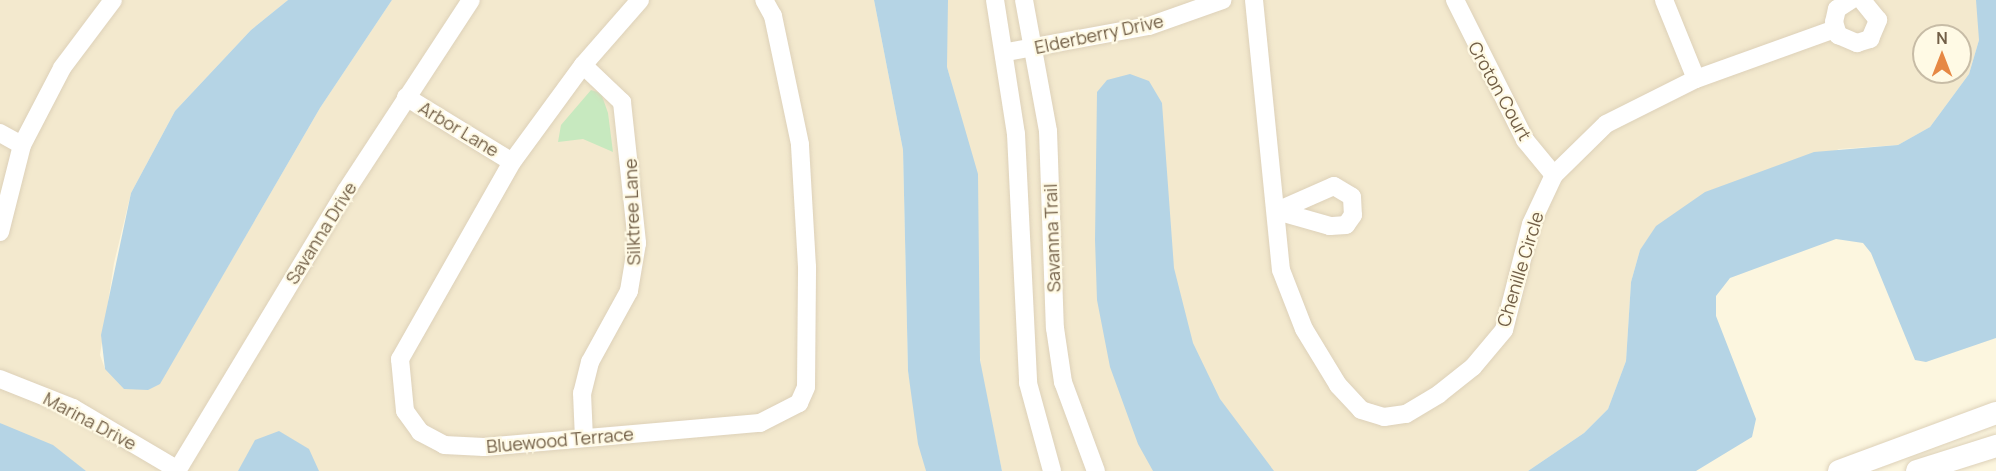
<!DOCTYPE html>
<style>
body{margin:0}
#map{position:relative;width:1996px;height:471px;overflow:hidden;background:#fcf6df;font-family:Manrope,sans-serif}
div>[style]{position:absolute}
.residential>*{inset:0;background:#f3e9ce}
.green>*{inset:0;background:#c7e9bf}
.water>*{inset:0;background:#b5d4e5}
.roads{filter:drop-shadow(0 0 2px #ddd1b9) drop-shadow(0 0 2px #ddd1b9)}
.minor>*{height:18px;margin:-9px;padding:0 9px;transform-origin:9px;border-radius:9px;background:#fff}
.tertiary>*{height:22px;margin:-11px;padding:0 11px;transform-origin:11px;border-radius:11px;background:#fff}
span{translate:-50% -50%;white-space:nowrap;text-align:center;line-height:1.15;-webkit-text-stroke:4.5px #fffae5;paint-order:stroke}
.street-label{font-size:18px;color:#725f47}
.north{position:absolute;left:1912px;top:24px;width:60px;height:60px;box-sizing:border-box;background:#fffae5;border:2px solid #c7bca6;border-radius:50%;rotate:0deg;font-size:16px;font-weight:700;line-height:24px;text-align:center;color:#725f47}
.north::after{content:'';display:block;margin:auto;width:21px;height:27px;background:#e68844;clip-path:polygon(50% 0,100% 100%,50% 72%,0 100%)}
</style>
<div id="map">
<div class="residential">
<i style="clip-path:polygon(0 0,288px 0,251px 30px,175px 111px,131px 193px,114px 263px,100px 355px,105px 369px,160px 383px,320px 108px,392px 0,874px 0,903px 150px,908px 371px,926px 471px,86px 471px,0 423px)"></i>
<i style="clip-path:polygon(evenodd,927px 0,1996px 0,1996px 39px,1979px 40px,1969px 74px,1930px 127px,1898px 145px,1839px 149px,1640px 250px,1631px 282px,1626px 361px,1608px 409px,1584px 433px,1528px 471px,1002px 471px,982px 377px,951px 81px,927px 0,1924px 36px,1960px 36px,1960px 72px,1924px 72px,1924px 36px)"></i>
</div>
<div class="green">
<i style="clip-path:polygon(591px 90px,601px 93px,608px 113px,613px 152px,583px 139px,558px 142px,561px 125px)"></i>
</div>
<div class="water">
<i style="clip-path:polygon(288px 0,392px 0,320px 108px,160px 384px,148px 390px,124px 389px,105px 369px,101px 335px,131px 193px,175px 111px,251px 30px)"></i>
<i style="clip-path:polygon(874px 0,948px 0,947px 67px,978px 174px,980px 360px,1002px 471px,926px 471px,918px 444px,908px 371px,903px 150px)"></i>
<i style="clip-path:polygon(1976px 0,1996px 0,1996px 338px,1926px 362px,1915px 360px,1871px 253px,1863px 243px,1836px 239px,1730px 278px,1716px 296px,1716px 316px,1756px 419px,1752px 437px,1696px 471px,1528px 471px,1584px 433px,1608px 409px,1626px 361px,1631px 282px,1640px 250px,1656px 226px,1705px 192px,1814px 152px,1898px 145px,1930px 127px,1969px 74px,1979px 40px)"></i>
<i style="clip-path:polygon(1130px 74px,1149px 81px,1162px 103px,1174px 268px,1193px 343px,1220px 399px,1274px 471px,1153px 471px,1138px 444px,1110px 367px,1097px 300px,1095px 240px,1097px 92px,1107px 80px)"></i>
<i style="clip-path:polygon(0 423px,53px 445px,86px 471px,0 471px)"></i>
<i style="clip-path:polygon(279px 431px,309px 449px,319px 471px,238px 471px,255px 440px)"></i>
</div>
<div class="roads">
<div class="minor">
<i style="left:640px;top:0;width:86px;rotate:131.2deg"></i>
<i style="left:583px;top:65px;width:120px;rotate:126.2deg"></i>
<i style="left:512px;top:162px;width:227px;rotate:119.6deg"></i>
<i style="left:400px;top:359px;width:52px;rotate:84.5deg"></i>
<i style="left:405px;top:411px;width:26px;rotate:54deg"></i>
<i style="left:420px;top:432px;width:27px;rotate:28deg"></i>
<i style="left:444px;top:445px;width:40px;rotate:2.9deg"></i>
<i style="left:484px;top:447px;width:277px;rotate:-5deg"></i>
<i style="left:760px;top:423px;width:44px;rotate:-27.1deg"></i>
<i style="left:799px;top:403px;width:17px;rotate:-66deg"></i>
<i style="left:806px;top:387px;width:120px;rotate:-89.5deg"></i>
<i style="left:807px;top:267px;width:123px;rotate:-93.3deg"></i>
<i style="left:800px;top:144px;width:131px;rotate:-101.9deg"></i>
<i style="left:773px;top:16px;width:18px;rotate:-119deg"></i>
<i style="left:995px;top:0;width:136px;rotate:81.1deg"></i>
<i style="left:1016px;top:134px;width:249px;rotate:87.2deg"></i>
<i style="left:1028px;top:383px;width:91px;rotate:74.7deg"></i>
<i style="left:1024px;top:0;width:133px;rotate:79.6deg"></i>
<i style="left:1048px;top:131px;width:197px;rotate:88deg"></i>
<i style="left:1055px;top:328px;width:55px;rotate:81.6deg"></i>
<i style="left:1063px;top:382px;width:95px;rotate:69.7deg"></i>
<i style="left:1254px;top:0;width:271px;rotate:84.3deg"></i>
<i style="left:1281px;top:270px;width:63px;rotate:68.7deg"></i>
<i style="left:1304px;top:329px;width:66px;rotate:58.7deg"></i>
<i style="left:1338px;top:385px;width:34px;rotate:47deg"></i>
<i style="left:1361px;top:410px;width:24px;rotate:17deg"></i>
<i style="left:1384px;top:417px;width:22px;rotate:-8deg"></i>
<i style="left:1406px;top:414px;width:39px;rotate:-31deg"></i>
<i style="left:1439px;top:394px;width:43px;rotate:-38.5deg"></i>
<i style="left:1473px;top:367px;width:48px;rotate:-50deg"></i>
<i style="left:1504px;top:330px;width:109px;rotate:-75.7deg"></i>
<i style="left:1531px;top:224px;width:54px;rotate:-64.9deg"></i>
<i style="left:1554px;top:175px;width:73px;rotate:-44.4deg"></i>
<i style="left:1606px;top:124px;width:101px;rotate:-26.6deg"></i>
<i style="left:1696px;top:79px;width:148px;rotate:-19.8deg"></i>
<i style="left:1455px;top:0;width:157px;rotate:63.4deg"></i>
<i style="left:1525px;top:140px;width:45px;rotate:50.4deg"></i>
<i style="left:1664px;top:0;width:85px;rotate:67.9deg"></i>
<i style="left:1851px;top:0;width:17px;rotate:147deg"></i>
<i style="left:1837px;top:9px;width:13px;rotate:103deg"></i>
<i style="left:1834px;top:22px;width:14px;rotate:73deg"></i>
<i style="left:1838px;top:35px;width:21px;rotate:23deg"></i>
<i style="left:1857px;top:43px;width:14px;rotate:-17deg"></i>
<i style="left:1870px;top:39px;width:21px;rotate:-67deg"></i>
<i style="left:1878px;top:20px;width:26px;rotate:-129deg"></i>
<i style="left:1007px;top:52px;width:144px;rotate:-10.4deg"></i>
<i style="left:1149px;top:26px;width:78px;rotate:-19.4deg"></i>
<i style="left:583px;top:65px;width:54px;rotate:43.5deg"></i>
<i style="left:622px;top:102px;width:142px;rotate:83.9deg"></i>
<i style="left:637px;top:243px;width:49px;rotate:99.5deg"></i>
<i style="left:629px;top:291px;width:81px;rotate:118.8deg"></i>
<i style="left:590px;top:362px;width:32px;rotate:104deg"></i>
<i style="left:582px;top:393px;width:45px;rotate:87.5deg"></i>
<i style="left:406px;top:97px;width:124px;rotate:31.5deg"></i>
<i style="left:0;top:133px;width:25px;rotate:29deg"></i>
<i style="left:1334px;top:186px;width:21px;rotate:31deg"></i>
<i style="left:1352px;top:197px;width:18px;rotate:87deg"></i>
<i style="left:1353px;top:215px;width:12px;rotate:125deg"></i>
<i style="left:1346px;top:225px;width:16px;rotate:176deg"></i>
<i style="left:1330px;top:226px;width:55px;rotate:-164.2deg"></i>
<i style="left:1277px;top:211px;width:62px;rotate:-23.7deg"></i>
<i style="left:0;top:232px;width:90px;rotate:-75.8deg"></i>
<i style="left:22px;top:145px;width:87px;rotate:-62.5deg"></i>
<i style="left:62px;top:68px;width:85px;rotate:-53.1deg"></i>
<i style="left:0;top:379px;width:79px;rotate:21.7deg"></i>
<i style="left:73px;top:408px;width:122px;rotate:30.6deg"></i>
<i style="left:177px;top:471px;width:327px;rotate:-58.9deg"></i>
<i style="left:346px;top:191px;width:228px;rotate:-56.8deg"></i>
</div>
<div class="tertiary">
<i style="left:1839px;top:471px;width:167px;rotate:-20.3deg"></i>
<i style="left:1917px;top:471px;width:83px;rotate:-17.6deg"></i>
</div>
</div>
<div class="street-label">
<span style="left:1099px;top:34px;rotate:-12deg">Elderberry Drive</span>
<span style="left:1500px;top:91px;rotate:61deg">Croton Court</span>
<span style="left:459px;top:129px;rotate:31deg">Arbor Lane</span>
<span style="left:632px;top:212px;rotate:-92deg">Silktree Lane</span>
<span style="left:321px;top:233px;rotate:-58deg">Savanna Drive</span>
<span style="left:1052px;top:238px;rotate:-92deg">Savanna Trail</span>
<span style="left:1520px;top:269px;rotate:-73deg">Chenille Circle</span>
<span style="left:90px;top:421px;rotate:28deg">Marina Drive</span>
<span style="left:560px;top:440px;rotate:-5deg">Bluewood Terrace</span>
</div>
<div class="north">N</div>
</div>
